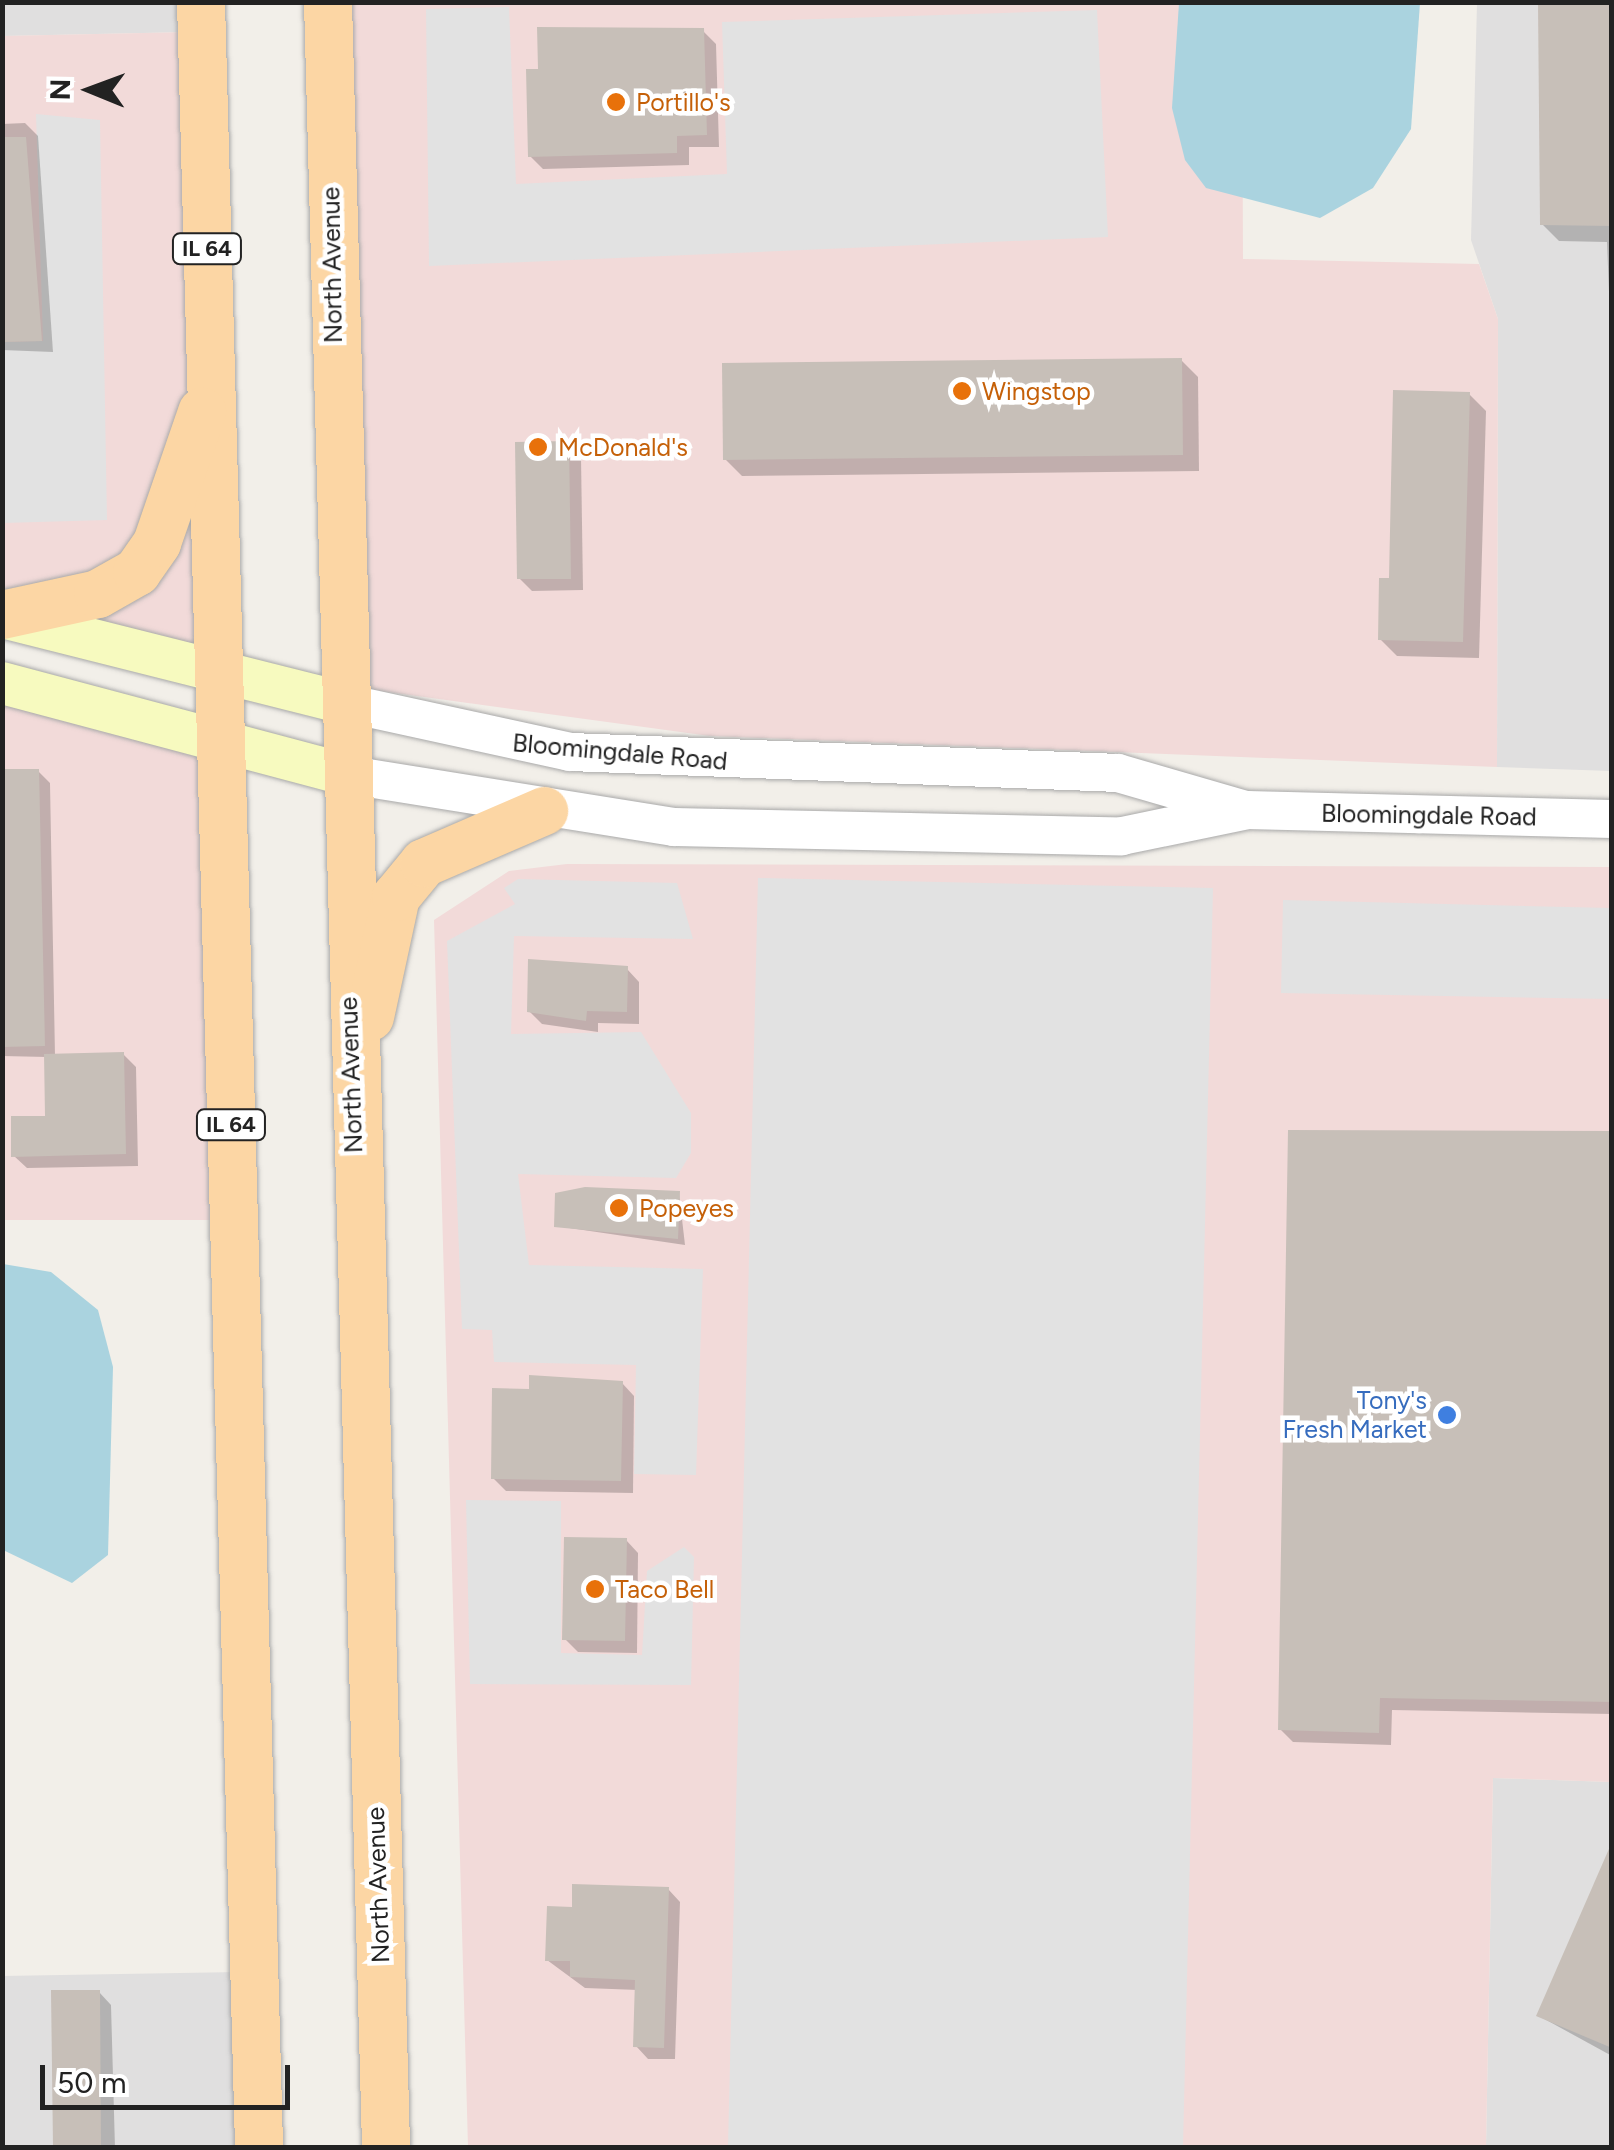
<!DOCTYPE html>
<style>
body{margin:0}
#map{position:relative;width:1614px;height:2150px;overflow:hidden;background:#f2efe9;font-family:Figtree,sans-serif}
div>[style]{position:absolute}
.residential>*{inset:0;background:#e0dfdf}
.commercial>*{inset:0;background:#f2dad9}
.parking>*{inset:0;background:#e2e2e2}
.water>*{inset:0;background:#aad3df}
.shadow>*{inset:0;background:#0003}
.building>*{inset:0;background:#c7bfb8}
.roads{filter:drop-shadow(0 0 2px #a9a9a9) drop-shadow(0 0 2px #a9a9a9)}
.tertiary>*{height:38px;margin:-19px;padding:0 19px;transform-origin:19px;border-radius:19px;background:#fff}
.secondary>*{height:42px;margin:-21px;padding:0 21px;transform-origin:21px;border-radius:21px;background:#f7fabf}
.primary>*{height:48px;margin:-24px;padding:0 24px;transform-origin:24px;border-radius:24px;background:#fcd6a4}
.dots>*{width:28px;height:28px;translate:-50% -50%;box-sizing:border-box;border:5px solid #fff;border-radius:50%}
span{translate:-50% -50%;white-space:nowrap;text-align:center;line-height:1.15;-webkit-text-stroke:9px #fff;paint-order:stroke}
.shield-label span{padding:2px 8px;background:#fff;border:2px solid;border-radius:8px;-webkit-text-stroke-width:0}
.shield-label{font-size:22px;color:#222;font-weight:700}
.food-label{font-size:25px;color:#c56008}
.left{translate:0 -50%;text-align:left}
.street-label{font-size:25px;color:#222}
.shop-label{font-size:25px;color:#366cbe}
.right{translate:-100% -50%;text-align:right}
.frame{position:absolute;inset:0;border:5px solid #222;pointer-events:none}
.north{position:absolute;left:40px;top:40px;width:100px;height:100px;-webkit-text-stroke:8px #fff;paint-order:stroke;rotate:271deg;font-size:28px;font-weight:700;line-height:40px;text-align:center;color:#222}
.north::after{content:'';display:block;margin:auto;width:35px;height:45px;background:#222;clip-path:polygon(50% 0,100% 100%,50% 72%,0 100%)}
.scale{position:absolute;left:40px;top:2065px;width:250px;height:45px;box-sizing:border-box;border:5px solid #222;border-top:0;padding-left:12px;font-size:30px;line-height:35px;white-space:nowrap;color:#222;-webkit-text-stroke:8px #fff;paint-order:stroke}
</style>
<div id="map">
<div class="residential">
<i style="clip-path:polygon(2px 3px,189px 3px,190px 32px,3px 36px)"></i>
<i style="clip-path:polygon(1477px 3px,1611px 3px,1611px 771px,1497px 767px,1498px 319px,1471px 240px)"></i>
<i style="clip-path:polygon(1493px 1778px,1611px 1782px,1611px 2147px,1486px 2148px)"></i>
<i style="clip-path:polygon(239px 1972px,243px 2147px,3px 2147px,2px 1976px)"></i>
</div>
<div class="commercial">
<i style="clip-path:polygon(338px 3px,1242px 3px,1243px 259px,1479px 264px,1498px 319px,1497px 767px,710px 736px,351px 687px)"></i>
<i style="clip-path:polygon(190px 32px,206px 659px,3px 601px,2px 36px)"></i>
<i style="clip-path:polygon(2px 702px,211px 756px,224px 1220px,3px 1220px)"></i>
<i style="clip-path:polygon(567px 864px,1611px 867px,1611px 1782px,1493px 1778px,1486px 2147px,468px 2147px,434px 920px,509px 871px)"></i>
</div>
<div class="parking">
<i style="clip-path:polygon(509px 7px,516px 184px,727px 174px,722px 22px,1097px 10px,1108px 237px,429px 266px,426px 9px)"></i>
<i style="clip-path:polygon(36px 114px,100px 120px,107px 520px,3px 523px,2px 342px,43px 341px)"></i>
<i style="clip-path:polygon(758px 878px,1213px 888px,1183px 2147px,728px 2147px)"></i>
<i style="clip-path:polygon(518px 879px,677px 883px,693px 939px,514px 936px,511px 1034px,641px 1032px,691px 1113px,691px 1153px,676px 1178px,518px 1174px,529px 1265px,703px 1269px,696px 1475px,634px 1474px,636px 1365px,494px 1362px,492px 1330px,462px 1329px,447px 941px,515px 904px,504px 888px)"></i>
<i style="clip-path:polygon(1283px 900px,1611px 908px,1611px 999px,1281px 993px)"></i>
<i style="clip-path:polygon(466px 1500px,561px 1501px,561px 1653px,642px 1655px,647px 1571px,684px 1547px,694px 1557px,691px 1685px,470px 1684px)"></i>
</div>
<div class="water">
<i style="clip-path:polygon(1179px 3px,1420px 3px,1411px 129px,1373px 188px,1320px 218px,1206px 188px,1185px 160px,1172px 108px)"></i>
<i style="clip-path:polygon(3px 1264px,51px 1272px,98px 1310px,113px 1367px,108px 1555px,72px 1583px,3px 1550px)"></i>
</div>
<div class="shadow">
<i style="clip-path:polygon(1612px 2px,1612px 367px,1607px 242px,1559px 241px,1542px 224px)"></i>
<i style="clip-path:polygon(703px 31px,716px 44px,719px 147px,689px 147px,689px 165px,543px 169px,530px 156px,540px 71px)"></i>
<i style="clip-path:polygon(25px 123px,38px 136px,53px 352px,2px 350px,2px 124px)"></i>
<i style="clip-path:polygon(1181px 360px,1198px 377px,1199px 471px,742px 476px,725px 459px)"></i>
<i style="clip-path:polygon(1469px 394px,1486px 411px,1479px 658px,1397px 656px,1380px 639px,1391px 581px)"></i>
<i style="clip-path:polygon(568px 444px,581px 457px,583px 590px,532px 591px,519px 578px)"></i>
<i style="clip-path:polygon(38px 771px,50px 783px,55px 1056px,123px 1054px,136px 1067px,138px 1166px,27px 1168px,14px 1156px,47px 1118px,47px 1057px,2px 1056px,2px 772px)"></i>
<i style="clip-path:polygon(627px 969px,639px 982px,639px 1024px,598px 1023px,598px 1032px,542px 1024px,529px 1011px)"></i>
<i style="clip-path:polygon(1612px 1134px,1612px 1714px,1392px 1710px,1391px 1745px,1293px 1742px,1280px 1729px)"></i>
<i style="clip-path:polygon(679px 1193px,685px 1245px,556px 1226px)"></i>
<i style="clip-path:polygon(622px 1383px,634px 1396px,633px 1493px,506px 1491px,493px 1478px,532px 1391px)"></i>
<i style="clip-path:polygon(626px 1540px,638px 1553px,637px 1653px,578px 1652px,565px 1639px)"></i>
<i style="clip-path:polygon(1612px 1848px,1612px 2056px,1539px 2016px)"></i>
<i style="clip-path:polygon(668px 1889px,680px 1902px,675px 2059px,648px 2059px,636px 2046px,638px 1990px,585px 1988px,547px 1960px,574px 1910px)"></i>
<i style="clip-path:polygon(99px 1992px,111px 2005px,115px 2148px,54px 2148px)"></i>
</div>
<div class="building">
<i style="clip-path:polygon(1538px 2px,1612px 2px,1612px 226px,1540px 225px)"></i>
<i style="clip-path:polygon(537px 27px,704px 28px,707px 135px,677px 136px,677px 153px,528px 157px,526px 69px,538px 69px)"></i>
<i style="clip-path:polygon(2px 137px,26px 137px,42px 341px,2px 342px)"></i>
<i style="clip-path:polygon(1182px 358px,1183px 455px,723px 460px,722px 363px)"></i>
<i style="clip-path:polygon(1393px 390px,1470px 392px,1463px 642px,1378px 640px,1379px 578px,1389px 578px)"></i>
<i style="clip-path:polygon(569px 441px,571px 579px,517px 579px,515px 442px)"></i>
<i style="clip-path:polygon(2px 769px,39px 769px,45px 1046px,2px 1047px)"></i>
<i style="clip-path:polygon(528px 959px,628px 966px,627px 1012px,587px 1011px,586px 1021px,527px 1012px)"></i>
<i style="clip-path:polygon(124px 1052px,126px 1154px,11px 1157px,11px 1116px,45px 1116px,44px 1054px)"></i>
<i style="clip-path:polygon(1288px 1130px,1612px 1131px,1612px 1702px,1380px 1698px,1379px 1733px,1278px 1730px)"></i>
<i style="clip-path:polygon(585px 1187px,680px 1191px,678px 1239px,554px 1227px,555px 1193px)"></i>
<i style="clip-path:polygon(529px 1375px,623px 1381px,621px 1481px,491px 1479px,492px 1388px,529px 1389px)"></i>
<i style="clip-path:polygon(564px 1537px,627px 1538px,625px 1641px,562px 1640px)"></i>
<i style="clip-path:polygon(1612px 1842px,1612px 2048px,1536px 2016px)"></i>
<i style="clip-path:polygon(572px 1884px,669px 1887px,664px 2048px,633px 2047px,635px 1980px,570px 1977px,570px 1961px,545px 1961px,547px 1906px,572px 1907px)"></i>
<i style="clip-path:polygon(51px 1990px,100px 1990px,101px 2148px,53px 2148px)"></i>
</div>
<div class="roads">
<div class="tertiary">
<i style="left:341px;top:702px;width:234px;rotate:12.3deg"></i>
<i style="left:570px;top:752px;width:548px;rotate:2.19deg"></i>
<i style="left:1118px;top:773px;width:129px;rotate:16.2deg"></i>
<i style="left:343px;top:774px;width:335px;rotate:9.1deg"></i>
<i style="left:674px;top:827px;width:448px;rotate:1.2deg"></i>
<i style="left:1122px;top:836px;width:128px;rotate:-11.7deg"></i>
<i style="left:1247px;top:810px;width:365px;rotate:1.4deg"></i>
</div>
<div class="secondary">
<i style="left:2px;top:617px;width:349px;rotate:14.1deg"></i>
<i style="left:2px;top:683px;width:353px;rotate:14.9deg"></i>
</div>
<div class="primary">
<i style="left:201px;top:2px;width:2147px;rotate:88.45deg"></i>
<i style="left:328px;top:2px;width:2147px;rotate:88.45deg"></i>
<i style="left:2px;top:615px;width:98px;rotate:-12.3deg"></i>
<i style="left:98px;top:594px;width:45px;rotate:-29.4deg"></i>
<i style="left:137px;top:572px;width:35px;rotate:-55deg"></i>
<i style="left:157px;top:543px;width:139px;rotate:-71deg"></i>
<i style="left:370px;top:1017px;width:123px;rotate:-77.8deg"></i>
<i style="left:396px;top:897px;width:44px;rotate:-50.5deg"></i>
<i style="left:424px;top:863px;width:131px;rotate:-23.4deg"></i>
</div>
</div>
<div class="dots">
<i style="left:616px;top:102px;background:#e8710a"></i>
<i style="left:962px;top:391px;background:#e8710a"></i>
<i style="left:538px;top:447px;background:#e8710a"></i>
<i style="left:619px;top:1208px;background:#e8710a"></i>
<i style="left:1447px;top:1415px;background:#3f7fe0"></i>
<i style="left:595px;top:1589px;background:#e8710a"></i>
</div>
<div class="shield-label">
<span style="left:207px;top:249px">IL 64</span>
<span style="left:231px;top:1125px">IL 64</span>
</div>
<div class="food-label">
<span class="left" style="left:636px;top:102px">Portillo's</span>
<span class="left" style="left:982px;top:391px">Wingstop</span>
<span class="left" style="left:558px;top:447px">McDonald's</span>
<span class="left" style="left:639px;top:1208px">Popeyes</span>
<span class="left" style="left:615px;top:1589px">Taco Bell</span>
</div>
<div class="street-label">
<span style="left:332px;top:265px;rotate:-91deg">North Avenue</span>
<span style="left:620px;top:752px;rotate:5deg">Bloomingdale Road</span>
<span style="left:1429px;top:815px;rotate:1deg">Bloomingdale Road</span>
<span style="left:351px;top:1075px;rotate:-92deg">North Avenue</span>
<span style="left:378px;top:1885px;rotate:-92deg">North Avenue</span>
</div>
<div class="shop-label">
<span class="right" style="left:1427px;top:1415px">Tony's<br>Fresh Market</span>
</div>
<div class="frame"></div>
<div class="north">N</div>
<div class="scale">50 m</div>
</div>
